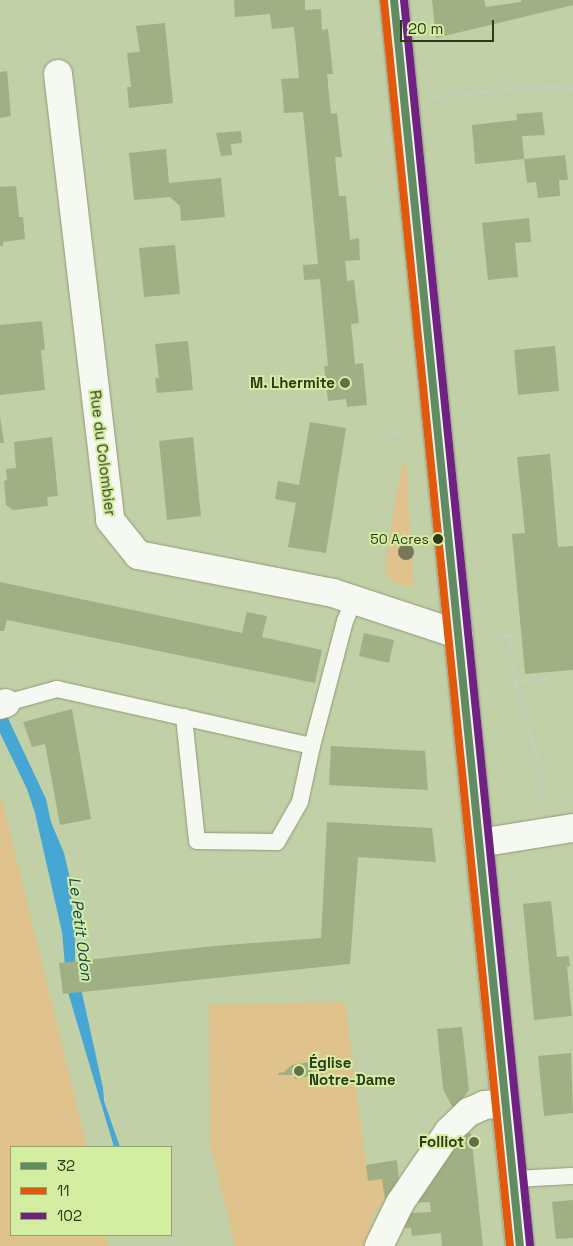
<!DOCTYPE html>
<meta charset="utf-8">
<style>
body{margin:0}
#map{position:relative;width:573px;height:1246px;overflow:hidden;background:#c1d0a6;font-family:"Space Grotesk",sans-serif}
div>[style]{position:absolute}
.green>*{inset:0;background:#dfc28c}
.water>*{inset:0;background:#46a7d4}
.building>*{inset:0;background:#a1af84}
.path>*{height:3px;margin-top:-1.5px;transform-origin:0;background:repeating-linear-gradient(90deg,#c9cdc0 0 5px,transparent 0 7.5px)}
.roads{filter:drop-shadow(0 0 1px #8f9a79) drop-shadow(0 0 1px #8f9a79)}
.lane>*{height:16px;margin:-8px;padding:0 8px;transform-origin:8px;border-radius:8px;background:#f6f8f2}
.street>*{height:28px;margin:-14px;padding:0 14px;transform-origin:14px;border-radius:14px;background:#f6f8f2}
.secondary>*{height:28px;margin:-14px;padding:0 14px;transform-origin:14px;border-radius:14px;background:#f1f3ee}
.bus-1>*{height:8px;margin:-4px;padding:0 4px;transform-origin:4px;border-radius:4px;background:#618c62}
.bus-2>*{height:8px;margin:-4px;padding:0 4px;transform-origin:4px;border-radius:4px;background:#e1590d}
.bus-3>*{height:8px;margin:-4px;padding:0 4px;transform-origin:4px;border-radius:4px;background:#702283}
.trees>*{width:16px;height:16px;margin:-8px;border-radius:50%;background:#7a765b}
.dots>*{width:14px;height:14px;translate:-50% -50%;box-sizing:border-box;border:2px solid #d3eea1;border-radius:50%}
span{translate:-50% -50%;white-space:nowrap;text-align:center;line-height:1.15;-webkit-text-stroke:4px #d3eea1;paint-order:stroke}
.bus-label{font-size:14px;color:#2f391b}
.right{translate:-100% -50%;text-align:right}
.poi-label{font-size:15px;color:#2f391b;font-weight:700}
.left{translate:0 -50%;text-align:left}
.street-label{font-size:15px;color:#2f391b}
.water-label{font-size:16px;color:#134061;font-style:italic}
.legend{position:absolute;left:10px;top:1146px;width:162px;height:90px;box-sizing:border-box;background:#d3eea1;border:1px solid #91a66b;margin:0;padding:6px 9px;list-style:none;font-size:15px;color:#2f391b}
.legend li{display:flex;align-items:center;gap:10px;height:25px}
.legend b{width:25px;border:1px solid #91a66b}
.scale{position:absolute;left:400px;top:20px;width:94px;height:22px;box-sizing:border-box;border:2px solid #2f391b;border-top:0;padding-left:6px;font-size:15px;line-height:18px;white-space:nowrap;color:#2f391b;-webkit-text-stroke:4px #d3eea1;paint-order:stroke}
</style>
<div id="map">
<div class="green">
<i style="clip-path:polygon(406px 462px,414px 586px,408px 586px,395px 583px,387px 576px,385px 564px,402px 463px)"></i>
<i style="clip-path:polygon(0 792px,87px 1147px,11px 1147px,11px 1235px,106px 1235px,109px 1246px,0 1246px)"></i>
<i style="clip-path:polygon(345px 1002px,368px 1180px,382px 1179px,385px 1199px,373px 1215px,369px 1240px,366px 1246px,235px 1246px,210px 1143px,209px 1005px)"></i>
</div>
<div class="water">
<i style="clip-path:polygon(0 694px,6px 714px,46px 799px,51px 822px,64px 853px,69px 874px,75px 935px,75px 961px,103px 1088px,104px 1101px,120px 1147px,114px 1147px,67px 989px,62px 932px,35px 813px,27px 789px,0 733px)"></i>
</div>
<div class="building">
<i style="clip-path:polygon(234px 0,305px 0,305px 10px,321px 9px,322px 30px,328px 29px,333px 74px,327px 74px,331px 114px,337px 113px,342px 157px,335px 157px,339px 196px,346px 196px,350px 240px,359px 238px,360px 260px,345px 261px,347px 281px,354px 280px,359px 323px,351px 324px,355px 364px,363px 363px,367px 405px,347px 407px,346px 399px,328px 401px,324px 366px,328px 366px,320px 279px,304px 280px,303px 265px,318px 264px,303px 112px,284px 113px,283px 97px,281px 79px,299px 78px,294px 27px,272px 29px,270px 14px,235px 17px)"></i>
<i style="clip-path:polygon(432px 0,484px 0,486px 7px,521px 2px,521px 0,573px 0,573px 5px,436px 38px)"></i>
<i style="clip-path:polygon(165px 23px,173px 103px,129px 108px,127px 87px,131px 87px,127px 53px,140px 52px,136px 26px)"></i>
<i style="clip-path:polygon(7px 71px,11px 116px,0 118px,0 72px)"></i>
<i style="clip-path:polygon(542px 112px,545px 135px,522px 136px,524px 159px,475px 164px,472px 125px,517px 120px,516px 114px)"></i>
<i style="clip-path:polygon(241px 131px,242px 143px,231px 144px,232px 155px,221px 156px,216px 133px)"></i>
<i style="clip-path:polygon(166px 149px,169px 183px,221px 178px,225px 217px,181px 221px,180px 206px,170px 197px,134px 200px,129px 153px)"></i>
<i style="clip-path:polygon(565px 155px,568px 180px,559px 180px,560px 196px,538px 198px,536px 182px,527px 183px,524px 159px)"></i>
<i style="clip-path:polygon(16px 186px,19px 217px,23px 217px,25px 239px,3px 242px,3px 246px,0 246px,0 187px)"></i>
<i style="clip-path:polygon(529px 218px,531px 242px,515px 243px,518px 277px,488px 280px,482px 223px)"></i>
<i style="clip-path:polygon(175px 245px,180px 294px,144px 297px,139px 248px)"></i>
<i style="clip-path:polygon(42px 321px,45px 350px,41px 350px,45px 390px,0 395px,0 325px)"></i>
<i style="clip-path:polygon(188px 341px,193px 390px,157px 393px,155px 378px,159px 378px,155px 344px)"></i>
<i style="clip-path:polygon(555px 346px,559px 391px,518px 395px,514px 350px)"></i>
<i style="clip-path:polygon(0 416px,4px 443px,0 443px)"></i>
<i style="clip-path:polygon(310px 422px,346px 428px,326px 553px,288px 547px,296px 503px,275px 499px,278px 481px,299px 485px)"></i>
<i style="clip-path:polygon(52px 437px,58px 496px,47px 497px,48px 506px,13px 510px,6px 505px,4px 481px,7px 480px,6px 469px,16px 468px,14px 442px)"></i>
<i style="clip-path:polygon(193px 437px,201px 516px,167px 520px,159px 441px)"></i>
<i style="clip-path:polygon(550px 454px,558px 547px,573px 546px,573px 670px,525px 674px,512px 534px,525px 533px,517px 457px)"></i>
<i style="clip-path:polygon(0 582px,242px 633px,247px 612px,267px 616px,262px 637px,322px 650px,315px 683px,7px 620px,4px 631px,0 631px)"></i>
<i style="clip-path:polygon(364px 633px,394px 640px,389px 663px,359px 656px)"></i>
<i style="clip-path:polygon(72px 709px,91px 819px,60px 825px,45px 744px,32px 747px,23px 722px)"></i>
<i style="clip-path:polygon(331px 746px,425px 751px,428px 790px,329px 785px)"></i>
<i style="clip-path:polygon(327px 822px,432px 828px,436px 862px,358px 857px,350px 964px,63px 994px,59px 963px,214px 946px,321px 938px)"></i>
<i style="clip-path:polygon(551px 901px,557px 957px,569px 956px,570px 966px,567px 967px,572px 1016px,534px 1020px,523px 904px)"></i>
<i style="clip-path:polygon(462px 1027px,469px 1090px,454px 1110px,443px 1089px,437px 1029px)"></i>
<i style="clip-path:polygon(571px 1053px,573px 1113px,544px 1116px,538px 1056px)"></i>
<i style="clip-path:polygon(309px 1062px,310px 1066px,322px 1064px,323px 1067px,311px 1069px,312px 1075px,294px 1079px,294px 1075px,279px 1075px,278px 1073px,284px 1072px,292px 1065px)"></i>
<i style="clip-path:polygon(471px 1133px,483px 1246px,442px 1246px,441px 1233px,412px 1236px,411px 1228px,401px 1228px,409px 1213px,431px 1212px,430px 1202px,414px 1203px,463px 1134px)"></i>
<i style="clip-path:polygon(397px 1160px,399px 1180px,385px 1199px,382px 1179px,368px 1181px,366px 1165px)"></i>
<i style="clip-path:polygon(573px 1200px,573px 1238px,556px 1239px,552px 1202px)"></i>
</div>
<div class="path">
<i style="left:432px;top:97px;width:123px;rotate:-5.6deg"></i>
<i style="left:554px;top:85px;width:20px;rotate:15deg"></i>
<i style="left:385px;top:434px;width:23px;rotate:-7deg"></i>
<i style="left:521px;top:634px;width:11px;rotate:175deg"></i>
<i style="left:510px;top:635px;width:47px;rotate:83.9deg"></i>
<i style="left:515px;top:682px;width:39px;rotate:-7deg"></i>
<i style="left:489px;top:637px;width:21px;rotate:-5deg"></i>
<i style="left:515px;top:682px;width:96px;rotate:73.6deg"></i>
<i style="left:542px;top:774px;width:20px;rotate:93deg"></i>
<i style="left:541px;top:794px;width:9px;rotate:162deg"></i>
</div>
<div class="roads">
<div class="lane">
<i style="left:6px;top:703px;width:53px;rotate:-15.4deg"></i>
<i style="left:57px;top:689px;width:261px;rotate:12.6deg"></i>
<i style="left:312px;top:746px;width:57px;rotate:102.1deg"></i>
<i style="left:300px;top:802px;width:46px;rotate:119.9deg"></i>
<i style="left:277px;top:842px;width:80px;rotate:-179.3deg"></i>
<i style="left:197px;top:841px;width:125px;rotate:-96deg"></i>
<i style="left:312px;top:746px;width:129px;rotate:-75.2deg"></i>
<i style="left:345px;top:621px;width:25px;rotate:-67deg"></i>
<i style="left:513px;top:1179px;width:60px;rotate:-2.9deg"></i>
</div>
<div class="street">
<i style="left:58px;top:74px;width:449px;rotate:83.3deg"></i>
<i style="left:110px;top:520px;width:45px;rotate:51.3deg"></i>
<i style="left:138px;top:555px;width:199px;rotate:11deg"></i>
<i style="left:333px;top:593px;width:132px;rotate:18.2deg"></i>
<i style="left:0;top:705px;width:6px;rotate:-18deg"></i>
<i style="left:479px;top:843px;width:95px;rotate:-9.1deg"></i>
<i style="left:379px;top:1246px;width:48px;rotate:-64deg"></i>
<i style="left:400px;top:1203px;width:87px;rotate:-55.8deg"></i>
<i style="left:449px;top:1131px;width:28px;rotate:-44deg"></i>
<i style="left:469px;top:1112px;width:17px;rotate:-24deg"></i>
<i style="left:485px;top:1105px;width:20px;rotate:-6deg"></i>
</div>
<div class="secondary">
<i style="left:394px;top:0;width:1252px;rotate:84.23deg"></i>
</div>
</div>
<div class="bus-1">
<i style="left:394px;top:0;width:1252px;rotate:84.23deg"></i>
</div>
<div class="bus-2">
<i style="left:384px;top:1px;width:1251px;rotate:84.22deg"></i>
</div>
<div class="bus-3">
<i style="left:404px;top:0;width:1251px;rotate:84.22deg"></i>
</div>
<div class="trees">
<i style="left:406px;top:552px"></i>
</div>
<div class="dots">
<i style="left:345px;top:383px;background:#626e4c"></i>
<i style="left:438px;top:539px;background:#2f391b"></i>
<i style="left:299px;top:1071px;background:#626e4c"></i>
<i style="left:474px;top:1142px;background:#626e4c"></i>
</div>
<div class="bus-label">
<span class="right" style="left:429px;top:539px">50 Acres</span>
</div>
<div class="poi-label">
<span class="right" style="left:335px;top:383px">M. Lhermite</span>
<span class="left" style="left:309px;top:1071px">Église<br>Notre-Dame</span>
<span class="right" style="left:464px;top:1142px">Folliot</span>
</div>
<div class="street-label">
<span style="left:103px;top:453px;rotate:83deg">Rue du Colombier</span>
</div>
<div class="water-label">
<span style="left:80px;top:929px;rotate:83deg">Le Petit Odon</span>
</div>
<ul class="legend">
<li><b style="height:6px;background:#618c62"></b>32</li>
<li><b style="height:6px;background:#e1590d"></b>11</li>
<li><b style="height:6px;background:#702283"></b>102</li>
</ul>
<div class="scale">20 m</div>
</div>
